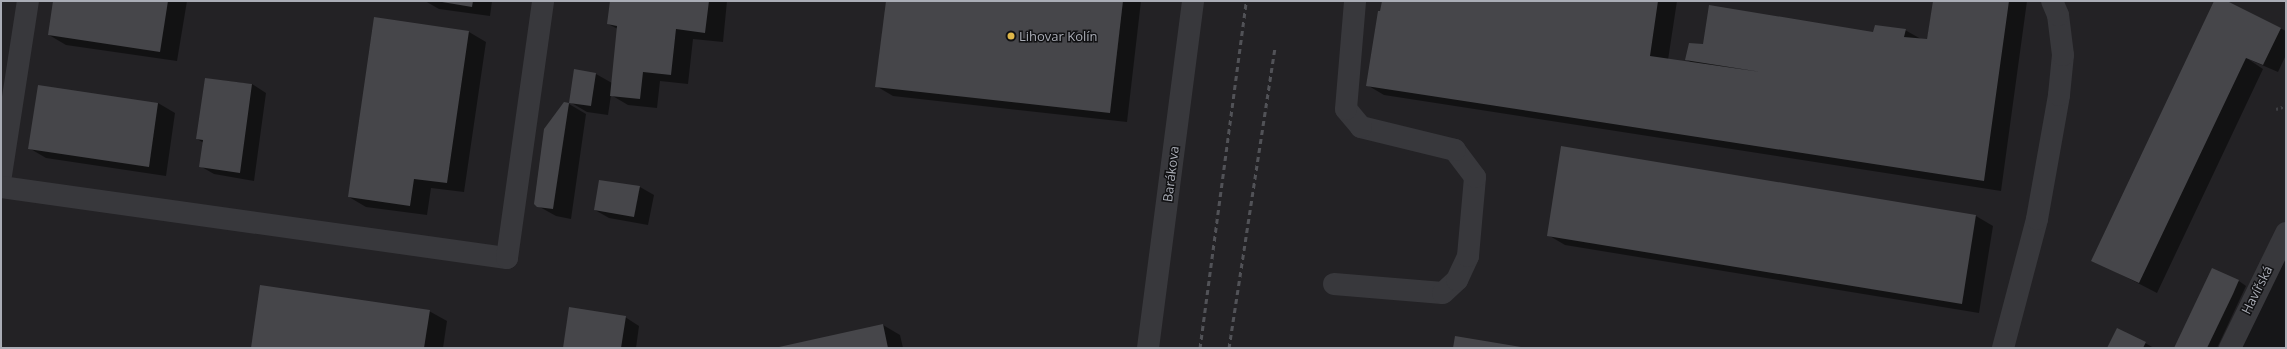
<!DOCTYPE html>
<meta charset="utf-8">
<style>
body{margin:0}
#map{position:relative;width:2287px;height:349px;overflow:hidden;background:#161618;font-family:"Open Sans",sans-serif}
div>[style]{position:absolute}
.built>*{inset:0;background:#232225}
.shadow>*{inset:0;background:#0007}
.building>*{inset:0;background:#46464a}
.path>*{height:2.5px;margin-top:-1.25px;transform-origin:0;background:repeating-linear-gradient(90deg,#3e3f43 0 2px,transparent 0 5px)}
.minor>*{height:22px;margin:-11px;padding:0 11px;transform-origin:11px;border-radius:11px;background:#38383c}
.rail>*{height:3px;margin-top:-1.5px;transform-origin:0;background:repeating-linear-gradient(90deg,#515257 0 5px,transparent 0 9px)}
.dots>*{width:11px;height:11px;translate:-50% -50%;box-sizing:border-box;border:2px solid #111113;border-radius:50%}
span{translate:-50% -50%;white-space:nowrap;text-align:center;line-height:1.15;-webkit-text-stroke:3px #111113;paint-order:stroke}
.poi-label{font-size:13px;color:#aaadb6}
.left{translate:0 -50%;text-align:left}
.street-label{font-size:13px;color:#aaadb6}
.frame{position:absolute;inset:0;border:2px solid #aaadb6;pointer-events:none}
</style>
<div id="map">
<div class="built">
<i style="clip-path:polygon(1px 1px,2286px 1px,2286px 246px,2241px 348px,1px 348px)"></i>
</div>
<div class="shadow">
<i style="clip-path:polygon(54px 1px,187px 1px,177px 61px,66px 45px,49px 35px)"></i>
<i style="clip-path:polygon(425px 1px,492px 1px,490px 16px,439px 9px)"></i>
<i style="clip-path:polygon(611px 1px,727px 1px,723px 42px,693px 39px,688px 84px,660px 81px,657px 108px,628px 105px,611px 95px,608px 115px,587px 112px,570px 102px,596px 74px,612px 83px,618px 29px,608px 24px)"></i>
<i style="clip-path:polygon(887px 1px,1141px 1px,1127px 122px,893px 96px,876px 86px)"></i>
<i style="clip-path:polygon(1383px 1px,1677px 1px,1668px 60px,1692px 63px,1687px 60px,1704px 45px,1905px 30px,1921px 39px,1927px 40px,1934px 1px,2027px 1px,2001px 191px,1384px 95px,1367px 85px)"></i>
<i style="clip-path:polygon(2215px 1px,2224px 1px,2286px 31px,2286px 55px,2278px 72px,2248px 59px,2263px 69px,2157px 293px,2093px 260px)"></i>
<i style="clip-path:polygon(375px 18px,469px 32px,486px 42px,464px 192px,431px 188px,427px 215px,366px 207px,349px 197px)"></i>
<i style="clip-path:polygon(206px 79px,252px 84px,266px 93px,254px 181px,214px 174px,200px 166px,204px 143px,197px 139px)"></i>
<i style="clip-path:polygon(158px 103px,175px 113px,166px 176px,46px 158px,29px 148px)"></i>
<i style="clip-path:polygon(569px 104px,586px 114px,571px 219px,556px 216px,538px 206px)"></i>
<i style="clip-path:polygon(1562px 147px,1976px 216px,1993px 226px,1979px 313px,1565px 245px,1548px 235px)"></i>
<i style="clip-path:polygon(640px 187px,654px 195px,648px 225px,609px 218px,595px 210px)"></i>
<i style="clip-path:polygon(2239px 281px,2246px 286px,2217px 348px,2175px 348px)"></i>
<i style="clip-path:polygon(429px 311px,447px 321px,443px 348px,252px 348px)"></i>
<i style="clip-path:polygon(625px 317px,639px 326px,636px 348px,564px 348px)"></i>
<i style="clip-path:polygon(883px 325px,900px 335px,903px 348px,781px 348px)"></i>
<i style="clip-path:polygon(2145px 343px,2154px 348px,2108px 348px)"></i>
</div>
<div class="building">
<i style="clip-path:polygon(53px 1px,168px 1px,160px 52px,48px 35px)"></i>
<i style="clip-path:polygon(436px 1px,473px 1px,472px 7px)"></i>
<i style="clip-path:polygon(610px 1px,709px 1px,705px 33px,676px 29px,671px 75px,643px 72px,640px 99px,610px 96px,617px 26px,607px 24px)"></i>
<i style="clip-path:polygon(886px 1px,1123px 1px,1110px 113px,875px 87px)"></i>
<i style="clip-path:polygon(1382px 1px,1658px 1px,1650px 56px,1761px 72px,1685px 60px,1689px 43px,1703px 44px,1709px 5px,1873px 32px,1875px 25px,1906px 29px,1904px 37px,1927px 39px,1933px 1px,2009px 1px,1984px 181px,1366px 86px,1378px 11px,1380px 11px)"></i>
<i style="clip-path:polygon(2214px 1px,2227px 1px,2281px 28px,2263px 65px,2246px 58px,2139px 283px,2091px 261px)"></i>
<i style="clip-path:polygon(374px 17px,469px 31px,447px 183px,414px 179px,410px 206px,348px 197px)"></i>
<i style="clip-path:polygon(574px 69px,596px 73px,591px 106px,569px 103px)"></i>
<i style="clip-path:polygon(205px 78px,252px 84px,240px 173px,199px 167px,203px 140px,196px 139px)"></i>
<i style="clip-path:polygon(38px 85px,158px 103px,149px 167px,28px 149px)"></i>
<i style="clip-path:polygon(564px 102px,569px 103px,553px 209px,537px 207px,534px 204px,544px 129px)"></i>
<i style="clip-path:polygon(1561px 146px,1976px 215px,1962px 304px,1547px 236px)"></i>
<i style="clip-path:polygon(599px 180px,640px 186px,634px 217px,594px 210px)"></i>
<i style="clip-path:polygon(2212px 268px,2239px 280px,2233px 294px,2207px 348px,2174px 348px)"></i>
<i style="clip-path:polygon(260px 285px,430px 310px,424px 348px,251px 348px)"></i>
<i style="clip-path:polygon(569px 307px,626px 316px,621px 348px,563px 348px)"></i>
<i style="clip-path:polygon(883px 324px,888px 348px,779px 348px,779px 347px)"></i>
<i style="clip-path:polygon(2117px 328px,2146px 342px,2143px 348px,2107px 348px)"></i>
<i style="clip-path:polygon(1455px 336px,1521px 347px,1521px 348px,1453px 348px)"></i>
</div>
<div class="path">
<i style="left:2276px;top:109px;width:10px;rotate:-17deg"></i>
</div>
<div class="minor">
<i style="left:1px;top:175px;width:176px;rotate:-81.2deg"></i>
<i style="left:1px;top:187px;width:511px;rotate:7.99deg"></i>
<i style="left:507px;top:258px;width:260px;rotate:-82deg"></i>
<i style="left:1334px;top:284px;width:109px;rotate:4.7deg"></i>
<i style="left:1443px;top:293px;width:19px;rotate:-43deg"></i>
<i style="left:1457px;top:280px;width:26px;rotate:-65deg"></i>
<i style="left:1468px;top:256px;width:79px;rotate:-84.9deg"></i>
<i style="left:1475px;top:177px;width:34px;rotate:-127deg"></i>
<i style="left:1455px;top:150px;width:97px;rotate:-166.3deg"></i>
<i style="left:1361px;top:127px;width:23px;rotate:-130deg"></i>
<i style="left:1346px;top:109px;width:108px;rotate:-85.2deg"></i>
<i style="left:1148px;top:348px;width:350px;rotate:-82.6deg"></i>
<i style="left:2003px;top:348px;width:133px;rotate:-75.2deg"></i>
<i style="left:2037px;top:219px;width:126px;rotate:-79.9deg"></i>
<i style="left:2059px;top:95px;width:40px;rotate:-84.3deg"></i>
<i style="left:2063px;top:55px;width:40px;rotate:-97.1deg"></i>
<i style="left:2058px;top:15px;width:15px;rotate:-113deg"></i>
<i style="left:2230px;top:348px;width:128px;rotate:-64deg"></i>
</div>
<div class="rail">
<i style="left:1200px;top:348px;width:350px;rotate:-82.4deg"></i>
<i style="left:1229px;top:348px;width:305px;rotate:-81.3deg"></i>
</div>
<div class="dots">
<i style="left:1011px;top:36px;background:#deb649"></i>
</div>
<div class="poi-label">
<span class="left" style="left:1019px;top:36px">Lihovar Kolín</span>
</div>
<div class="street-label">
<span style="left:1171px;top:174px;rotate:-83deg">Barákova</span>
<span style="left:2257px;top:290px;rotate:-63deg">Havířská</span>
</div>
<div class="frame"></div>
</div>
